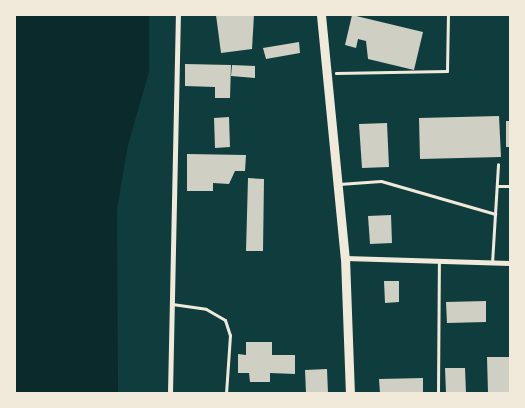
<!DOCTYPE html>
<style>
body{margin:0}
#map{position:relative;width:525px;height:408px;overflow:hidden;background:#0f3d3e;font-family:"Open Sans",sans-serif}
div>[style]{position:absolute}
.water>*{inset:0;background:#0a2a2b}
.building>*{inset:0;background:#cfcfc3}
.path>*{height:2.5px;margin:-1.25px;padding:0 1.25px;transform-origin:1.25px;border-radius:1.25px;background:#f1e9da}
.service>*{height:3px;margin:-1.5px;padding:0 1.5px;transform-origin:1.5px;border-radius:1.5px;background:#f1e9da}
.minor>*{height:5px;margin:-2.5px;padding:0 2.5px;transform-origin:2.5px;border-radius:2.5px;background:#f1e9da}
.tertiary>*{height:9px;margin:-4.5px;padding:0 4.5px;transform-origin:4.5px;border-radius:4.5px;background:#f1e9da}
span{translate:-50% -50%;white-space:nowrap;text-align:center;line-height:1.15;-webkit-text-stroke:5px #f1e9da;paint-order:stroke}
.frame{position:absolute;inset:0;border:16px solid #f1e9da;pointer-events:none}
</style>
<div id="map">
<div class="water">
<i style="clip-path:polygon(15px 15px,149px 15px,149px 72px,128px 145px,117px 209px,118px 393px,15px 393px)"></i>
</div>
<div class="building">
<i style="clip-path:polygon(216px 15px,254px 15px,252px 49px,221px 53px)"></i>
<i style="clip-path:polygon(352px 15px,423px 32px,414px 70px,368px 59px,366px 41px,358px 39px,356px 48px,345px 45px)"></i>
<i style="clip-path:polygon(299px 42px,300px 53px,266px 59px,263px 48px)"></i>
<i style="clip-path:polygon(185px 64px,231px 65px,230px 98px,215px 98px,215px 87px,185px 86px)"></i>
<i style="clip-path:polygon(232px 65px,255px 66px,255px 78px,231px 76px)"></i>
<i style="clip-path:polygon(499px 116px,501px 157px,420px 159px,419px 118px)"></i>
<i style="clip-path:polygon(229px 117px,230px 147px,215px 148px,214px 118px)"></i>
<i style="clip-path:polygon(506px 121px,510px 121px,510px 147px,506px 147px)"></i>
<i style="clip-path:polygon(387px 123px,389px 167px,362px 168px,359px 124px)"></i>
<i style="clip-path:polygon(187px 154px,246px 155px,245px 171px,235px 171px,229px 184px,213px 183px,213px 191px,187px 191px)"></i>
<i style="clip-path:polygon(248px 178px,264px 179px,263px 251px,246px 251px)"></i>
<i style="clip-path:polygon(391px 215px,392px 243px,370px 244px,368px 216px)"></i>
<i style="clip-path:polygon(384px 281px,399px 281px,399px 302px,385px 303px)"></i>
<i style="clip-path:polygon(486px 301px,486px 322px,447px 323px,446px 302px)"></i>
<i style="clip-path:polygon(246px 342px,272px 342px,272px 355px,295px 355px,295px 374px,270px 373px,270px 382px,250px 382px,249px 373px,238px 373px,238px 354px,246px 355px)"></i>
<i style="clip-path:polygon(487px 357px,510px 357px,510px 393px,488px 393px)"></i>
<i style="clip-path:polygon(445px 368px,465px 368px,466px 393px,446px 393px)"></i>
<i style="clip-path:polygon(327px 369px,328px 393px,306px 393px,305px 370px)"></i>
<i style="clip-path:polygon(423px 378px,423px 393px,380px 393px,379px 379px)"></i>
</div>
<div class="path">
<i style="left:336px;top:73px;width:111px;rotate:-1deg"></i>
<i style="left:447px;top:71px;width:56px;rotate:-89deg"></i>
</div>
<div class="service">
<i style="left:339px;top:184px;width:42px;rotate:-4.1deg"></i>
<i style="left:381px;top:181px;width:119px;rotate:16.1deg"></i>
<i style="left:497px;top:186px;width:13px"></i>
<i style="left:492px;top:263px;width:99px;rotate:-86.5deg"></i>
<i style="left:172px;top:304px;width:34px;rotate:8deg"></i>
<i style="left:206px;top:309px;width:22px;rotate:30deg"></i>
<i style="left:225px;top:320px;width:16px;rotate:72deg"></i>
<i style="left:230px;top:335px;width:58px;rotate:93.9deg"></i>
<i style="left:438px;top:393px;width:131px;rotate:-89.6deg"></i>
</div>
<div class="minor">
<i style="left:345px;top:258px;width:165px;rotate:1.7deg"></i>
<i style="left:170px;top:393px;width:378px;rotate:-88.8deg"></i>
</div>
<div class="tertiary">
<i style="left:321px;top:15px;width:244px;rotate:84.4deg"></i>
<i style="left:345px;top:258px;width:135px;rotate:87.9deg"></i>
</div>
<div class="frame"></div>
</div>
